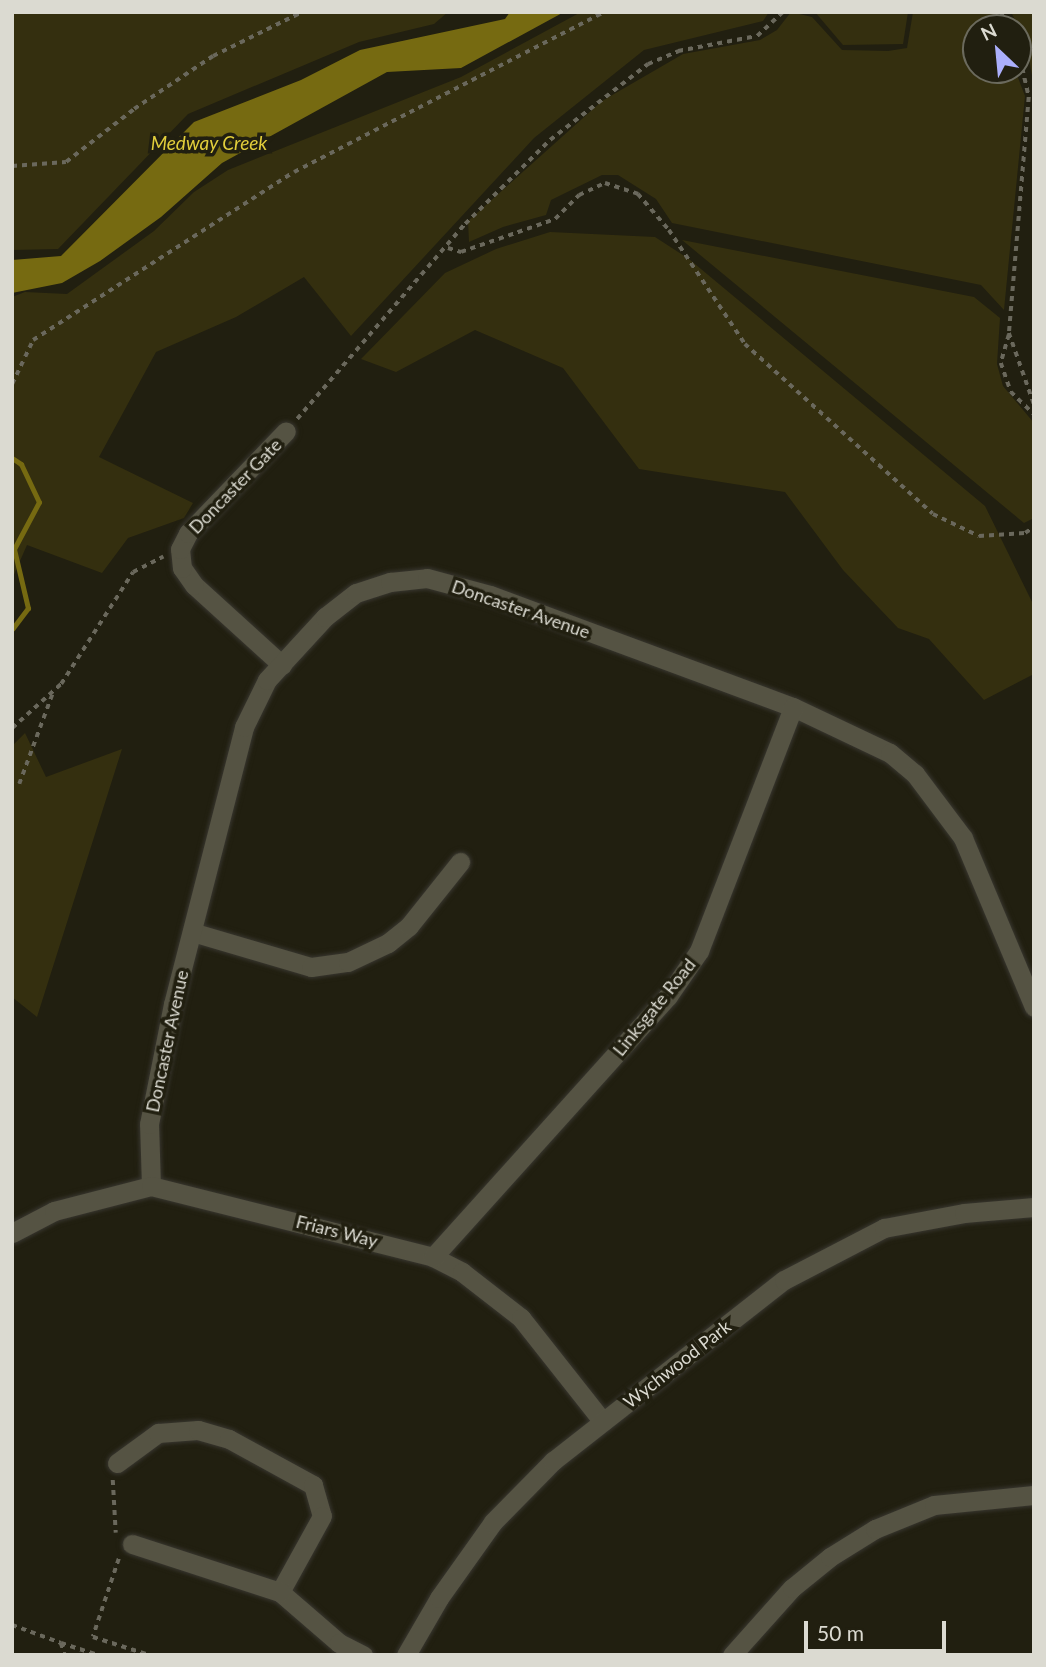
<!DOCTYPE html>
<style>
body{margin:0}
#map{position:relative;width:1046px;height:1667px;overflow:hidden;background:#211f10;font-family:Lato,sans-serif}
div>[style]{position:absolute}
.green>*{inset:0;background:#342f0f}
.water>*{inset:0;background:#766a11}
.stream>*{height:5px;margin:-2.5px;padding:0 2.5px;transform-origin:2.5px;border-radius:2.5px;background:#766a11}
.path>*{height:3.5px;margin-top:-1.75px;transform-origin:0;background:repeating-linear-gradient(90deg,#6a685c 0 5px,transparent 0 10px)}
.roads{filter:drop-shadow(0 0 2px #38362f) drop-shadow(0 0 2px #38362f)}
.minor>*{height:19px;margin:-9.5px;padding:0 9.5px;transform-origin:9.5px;border-radius:9.5px;background:#555343}
span{translate:-50% -50%;white-space:nowrap;text-align:center;line-height:1.15;-webkit-text-stroke:7px #211f10;paint-order:stroke}
.street-label{font-size:18px;color:#dbdad1}
.water-label{font-size:19px;color:#e2ce3b;font-style:italic}
.frame{position:absolute;inset:0;border:14px solid #dbdad1;pointer-events:none}
.north{position:absolute;left:962px;top:14px;width:70px;height:70px;box-sizing:border-box;background:#211f10;border:2px solid #6b6a5d;border-radius:50%;rotate:334deg;font-size:19px;font-weight:700;line-height:28px;text-align:center;color:#dbdad1}
.north::after{content:'';display:block;margin:auto;width:24px;height:32px;background:#abaffb;clip-path:polygon(50% 0,100% 100%,50% 72%,0 100%)}
.scale{position:absolute;left:804px;top:1621px;width:142px;height:32px;box-sizing:border-box;border:4px solid #dbdad1;border-top:0;padding-left:9px;font-size:21px;line-height:24px;white-space:nowrap;color:#dbdad1;-webkit-text-stroke:5px #211f10;paint-order:stroke}
</style>
<div id="map">
<div class="green">
<i style="clip-path:polygon(12px 12px,448px 12px,434px 24px,359px 42px,188px 114px,58px 249px,12px 250px)"></i>
<i style="clip-path:polygon(581px 12px,769px 12px,763px 21px,644px 50px,534px 138px,351px 336px,304px 277px,236px 317px,156px 352px,99px 457px,193px 503px,184px 518px,128px 538px,102px 573px,27px 545px,12px 579px,12px 297px,25px 292px,67px 294px,154px 231px,194px 192px,228px 170px,461px 77px)"></i>
<i style="clip-path:polygon(791px 12px,812px 17px,842px 50px,888px 51px,907px 48px,913px 12px,995px 12px,1000px 28px,976px 28px,976px 70px,1015px 70px,1025px 96px,1004px 310px,981px 285px,672px 223px,656px 199px,618px 175px,602px 175px,551px 200px,546px 215px,503px 227px,469px 242px,468px 221px,602px 101px,683px 54px,760px 40px,777px 30px)"></i>
<i style="clip-path:polygon(815px 12px,908px 12px,903px 44px,843px 45px)"></i>
<i style="clip-path:polygon(1011px 12px,1034px 12px,1034px 87px,1026px 41px)"></i>
<i style="clip-path:polygon(550px 232px,655px 237px,689px 259px,985px 506px,1034px 606px,1034px 674px,984px 700px,929px 639px,898px 628px,843px 570px,785px 492px,639px 469px,563px 368px,475px 330px,396px 372px,361px 359px,445px 273px,496px 249px)"></i>
<i style="clip-path:polygon(682px 240px,974px 297px,1000px 318px,997px 364px,1003px 386px,1034px 423px,1034px 518px,1024px 523px)"></i>
<i style="clip-path:polygon(25px 733px,46px 777px,122px 749px,37px 1017px,12px 997px,12px 746px)"></i>
</div>
<div class="water">
<i style="clip-path:polygon(510px 12px,564px 12px,461px 68px,387px 72px,222px 163px,161px 217px,100px 261px,62px 283px,12px 293px,12px 260px,61px 256px,194px 122px,301px 80px,360px 50px,505px 19px)"></i>
</div>
<div class="stream">
<i style="left:12px;top:458px;width:11px;rotate:34deg"></i>
<i style="left:21px;top:464px;width:42px;rotate:64.7deg"></i>
<i style="left:39px;top:502px;width:53px;rotate:118deg"></i>
<i style="left:14px;top:549px;width:61px;rotate:76.7deg"></i>
<i style="left:28px;top:608px;width:26px;rotate:127deg"></i>
</div>
<div class="path">
<i style="left:1002px;top:12px;width:16px;rotate:83deg"></i>
<i style="left:1018px;top:49px;width:49px;rotate:77.1deg"></i>
<i style="left:1029px;top:97px;width:237px;rotate:94.8deg"></i>
<i style="left:1009px;top:333px;width:75px;rotate:70.6deg"></i>
<i style="left:12px;top:166px;width:54px;rotate:-4.2deg"></i>
<i style="left:66px;top:162px;width:86px;rotate:-37.9deg"></i>
<i style="left:134px;top:109px;width:95px;rotate:-33.9deg"></i>
<i style="left:213px;top:56px;width:99px;rotate:-26.3deg"></i>
<i style="left:448px;top:248px;width:14px;rotate:17deg"></i>
<i style="left:461px;top:252px;width:100px;rotate:-19.3deg"></i>
<i style="left:555px;top:219px;width:34px;rotate:-45deg"></i>
<i style="left:579px;top:195px;width:29px;rotate:-25deg"></i>
<i style="left:605px;top:183px;width:35px;rotate:18deg"></i>
<i style="left:638px;top:194px;width:48px;rotate:49.3deg"></i>
<i style="left:669px;top:230px;width:137px;rotate:56.3deg"></i>
<i style="left:745px;top:344px;width:253px;rotate:42.1deg"></i>
<i style="left:933px;top:514px;width:51px;rotate:25.6deg"></i>
<i style="left:979px;top:536px;width:46px;rotate:-3.7deg"></i>
<i style="left:1025px;top:533px;width:11px;rotate:-34deg"></i>
<i style="left:1009px;top:335px;width:29px;rotate:106deg"></i>
<i style="left:1001px;top:363px;width:31px;rotate:71deg"></i>
<i style="left:1011px;top:392px;width:32px;rotate:44deg"></i>
<i style="left:12px;top:384px;width:49px;rotate:-64.5deg"></i>
<i style="left:33px;top:340px;width:310px;rotate:-32.8deg"></i>
<i style="left:294px;top:172px;width:349px;rotate:-27.3deg"></i>
<i style="left:297px;top:419px;width:257px;rotate:-49.3deg"></i>
<i style="left:465px;top:224px;width:120px;rotate:-44.7deg"></i>
<i style="left:550px;top:140px;width:124px;rotate:-37.8deg"></i>
<i style="left:648px;top:64px;width:33px;rotate:-23deg"></i>
<i style="left:678px;top:51px;width:80px;rotate:-10.8deg"></i>
<i style="left:757px;top:36px;width:35px;rotate:-43deg"></i>
<i style="left:12px;top:728px;width:66px;rotate:-41.9deg"></i>
<i style="left:61px;top:684px;width:133px;rotate:-57.3deg"></i>
<i style="left:133px;top:572px;width:34px;rotate:-27deg"></i>
<i style="left:19px;top:784px;width:98px;rotate:-69.7deg"></i>
<i style="left:113px;top:1480px;width:53px;rotate:86.8deg"></i>
<i style="left:119px;top:1559px;width:82px;rotate:108.4deg"></i>
<i style="left:93px;top:1637px;width:59px;rotate:17.8deg"></i>
<i style="left:12px;top:1625px;width:52px;rotate:20.2deg"></i>
<i style="left:61px;top:1643px;width:13px;rotate:72deg"></i>
<i style="left:61px;top:1643px;width:38px;rotate:18deg"></i>
</div>
<div class="roads">
<div class="minor">
<i style="left:282px;top:665px;width:119px;rotate:-137.7deg"></i>
<i style="left:194px;top:585px;width:21px;rotate:-125deg"></i>
<i style="left:182px;top:568px;width:19px;rotate:-96deg"></i>
<i style="left:180px;top:549px;width:18px;rotate:-63deg"></i>
<i style="left:188px;top:533px;width:141px;rotate:-46.1deg"></i>
<i style="left:192px;top:932px;width:124px;rotate:16.4deg"></i>
<i style="left:311px;top:967px;width:37px;rotate:-8deg"></i>
<i style="left:348px;top:962px;width:44px;rotate:-25.4deg"></i>
<i style="left:388px;top:943px;width:27px;rotate:-39deg"></i>
<i style="left:409px;top:926px;width:82px;rotate:-51.4deg"></i>
<i style="left:151px;top:1186px;width:62px;rotate:-91.8deg"></i>
<i style="left:149px;top:1124px;width:122px;rotate:-78.7deg"></i>
<i style="left:173px;top:1004px;width:286px;rotate:-75.6deg"></i>
<i style="left:244px;top:727px;width:52px;rotate:-63.9deg"></i>
<i style="left:267px;top:680px;width:86px;rotate:-47.4deg"></i>
<i style="left:325px;top:617px;width:39px;rotate:-38deg"></i>
<i style="left:356px;top:593px;width:36px;rotate:-18deg"></i>
<i style="left:390px;top:582px;width:37px;rotate:-6deg"></i>
<i style="left:427px;top:578px;width:65px;rotate:15.1deg"></i>
<i style="left:490px;top:595px;width:323px;rotate:20.3deg"></i>
<i style="left:793px;top:707px;width:107px;rotate:25.4deg"></i>
<i style="left:890px;top:753px;width:33px;rotate:40deg"></i>
<i style="left:915px;top:774px;width:80px;rotate:53.1deg"></i>
<i style="left:963px;top:838px;width:183px;rotate:67.2deg"></i>
<i style="left:12px;top:1233px;width:47px;rotate:-27.6deg"></i>
<i style="left:54px;top:1211px;width:100px;rotate:-14.5deg"></i>
<i style="left:151px;top:1186px;width:291px;rotate:14.1deg"></i>
<i style="left:433px;top:1257px;width:33px;rotate:27deg"></i>
<i style="left:462px;top:1272px;width:75px;rotate:37.9deg"></i>
<i style="left:521px;top:1318px;width:132px;rotate:51.7deg"></i>
<i style="left:433px;top:1257px;width:351px;rotate:-48deg"></i>
<i style="left:668px;top:996px;width:55px;rotate:-55.4deg"></i>
<i style="left:699px;top:951px;width:261px;rotate:-68.9deg"></i>
<i style="left:117px;top:1463px;width:51px;rotate:-36.2deg"></i>
<i style="left:158px;top:1433px;width:40px;rotate:-4.3deg"></i>
<i style="left:198px;top:1430px;width:32px;rotate:16deg"></i>
<i style="left:229px;top:1439px;width:96px;rotate:28.7deg"></i>
<i style="left:313px;top:1485px;width:32px;rotate:74deg"></i>
<i style="left:322px;top:1516px;width:87px;rotate:118.9deg"></i>
<i style="left:280px;top:1592px;width:78px;rotate:40.8deg"></i>
<i style="left:339px;top:1643px;width:27px;rotate:27deg"></i>
<i style="left:132px;top:1544px;width:156px;rotate:18deg"></i>
<i style="left:406px;top:1655px;width:66px;rotate:-59.9deg"></i>
<i style="left:439px;top:1598px;width:93px;rotate:-54.6deg"></i>
<i style="left:493px;top:1522px;width:86px;rotate:-45.5deg"></i>
<i style="left:553px;top:1461px;width:293px;rotate:-38.1deg"></i>
<i style="left:784px;top:1280px;width:113px;rotate:-27.5deg"></i>
<i style="left:884px;top:1228px;width:81px;rotate:-10.6deg"></i>
<i style="left:964px;top:1213px;width:70px;rotate:-4.9deg"></i>
<i style="left:732px;top:1655px;width:90px;rotate:-48.2deg"></i>
<i style="left:792px;top:1588px;width:49px;rotate:-39.2deg"></i>
<i style="left:830px;top:1557px;width:53px;rotate:-31.9deg"></i>
<i style="left:875px;top:1529px;width:64px;rotate:-22.1deg"></i>
<i style="left:934px;top:1505px;width:100px;rotate:-5.7deg"></i>
</div>
</div>
<div class="street-label">
<span style="left:235px;top:486px;rotate:-46deg">Doncaster Gate</span>
<span style="left:521px;top:609px;rotate:19deg">Doncaster Avenue</span>
<span style="left:654px;top:1007px;rotate:-51deg">Linksgate Road</span>
<span style="left:167px;top:1041px;rotate:-78deg">Doncaster Avenue</span>
<span style="left:337px;top:1231px;rotate:14deg">Friars Way</span>
<span style="left:677px;top:1364px;rotate:-38deg">Wychwood Park</span>
</div>
<div class="water-label">
<span style="left:209px;top:143px">Medway Creek</span>
</div>
<div class="frame"></div>
<div class="north">N</div>
<div class="scale">50 m</div>
</div>
